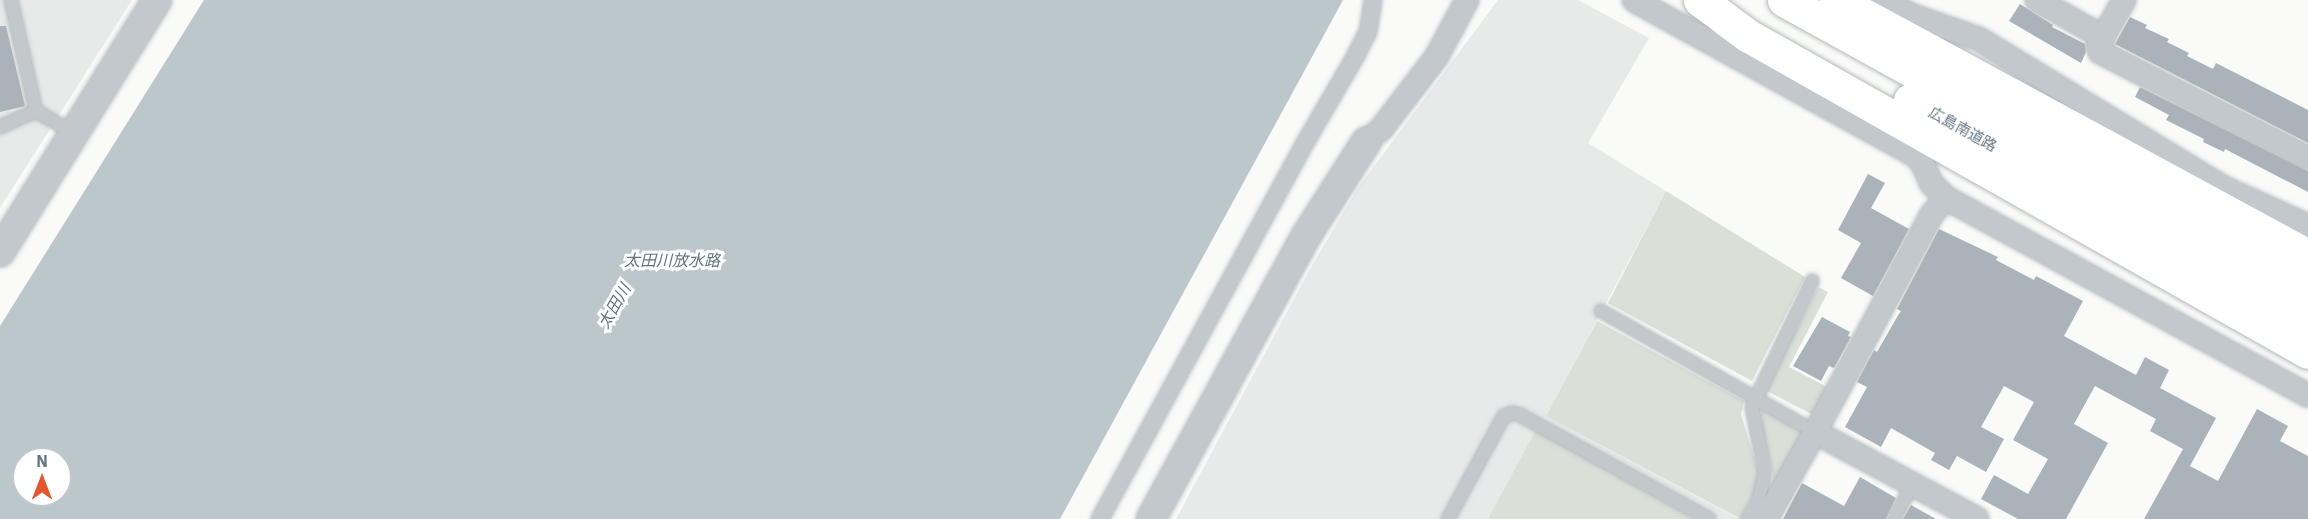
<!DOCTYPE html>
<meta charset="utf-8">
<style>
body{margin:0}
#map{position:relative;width:2308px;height:519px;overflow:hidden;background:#fafaf8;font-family:"IBM Plex Sans","Noto Sans JP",sans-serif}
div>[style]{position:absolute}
.built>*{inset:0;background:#e8e9e9}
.green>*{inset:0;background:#dadfd7}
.water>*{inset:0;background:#bbc7cb}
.building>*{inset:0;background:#aab3b9}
.roads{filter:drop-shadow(0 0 2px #b4b9bd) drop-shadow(0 0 2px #b4b9bd)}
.service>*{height:12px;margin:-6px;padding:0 6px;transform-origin:6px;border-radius:6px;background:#c3c8cc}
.pedestrian>*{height:16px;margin:-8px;padding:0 8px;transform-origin:8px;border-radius:8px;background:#c3c8cc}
.minor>*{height:22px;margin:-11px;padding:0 11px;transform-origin:11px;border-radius:11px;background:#c3c8cc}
.tertiary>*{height:28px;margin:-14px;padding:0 14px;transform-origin:14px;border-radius:14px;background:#c3c8cc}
.trunk>*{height:33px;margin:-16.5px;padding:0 16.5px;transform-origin:16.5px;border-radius:16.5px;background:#fff}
.motorway>*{height:33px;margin:-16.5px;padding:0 16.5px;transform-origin:16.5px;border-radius:16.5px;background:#fff}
span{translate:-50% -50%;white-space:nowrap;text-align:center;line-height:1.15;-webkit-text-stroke:6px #fff;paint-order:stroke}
.street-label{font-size:15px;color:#657683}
.water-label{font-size:16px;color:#60757c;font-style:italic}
.north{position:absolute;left:12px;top:447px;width:60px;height:60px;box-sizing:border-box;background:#fff;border:2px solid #c1c8cd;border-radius:50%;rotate:0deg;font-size:16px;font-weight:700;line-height:24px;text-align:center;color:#657683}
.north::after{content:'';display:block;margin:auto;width:21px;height:27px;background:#e4572e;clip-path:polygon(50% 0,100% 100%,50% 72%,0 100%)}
</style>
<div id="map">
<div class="built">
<i style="clip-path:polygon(0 0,132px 0,0 208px)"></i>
<i style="clip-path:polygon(1498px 0,1578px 0,1649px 38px,1588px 143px,1666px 191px,1546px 416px,1740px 519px,1176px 519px,1309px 271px,1357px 189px)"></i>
</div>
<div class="green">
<i style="clip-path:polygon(1666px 191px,1805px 277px,1752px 381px,1608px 303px)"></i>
<i style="clip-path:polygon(1818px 287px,1828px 292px,1789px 367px,1829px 388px,1815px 416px,1765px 390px)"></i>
<i style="clip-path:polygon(1597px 321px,1744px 401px,1741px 414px,1758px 471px,1758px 485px,1741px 519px,1546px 416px)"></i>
<i style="clip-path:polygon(1763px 410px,1804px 432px,1773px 487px,1773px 474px,1759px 417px)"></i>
<i style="clip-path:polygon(1536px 430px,1694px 519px,1488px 519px)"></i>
</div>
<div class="water">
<i style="clip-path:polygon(evenodd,204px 0,1343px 0,1060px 519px,0 519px,0 326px,204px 0,24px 459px,60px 459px,60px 495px,24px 495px,24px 459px)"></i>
</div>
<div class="building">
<i style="clip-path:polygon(2020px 4px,2053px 25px,2052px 27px,2085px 44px,2086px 52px,2081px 63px,2009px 21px)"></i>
<i style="clip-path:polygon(2130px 17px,2147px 25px,2145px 28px,2169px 39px,2167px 42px,2189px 53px,2187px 56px,2213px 69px,2216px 63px,2308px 110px,2308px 143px,2115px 44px)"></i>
<i style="clip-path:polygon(0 26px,6px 26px,25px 106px,0 112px)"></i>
<i style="clip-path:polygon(2140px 87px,2308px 171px,2308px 192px,2225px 149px,2224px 152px,2203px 142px,2204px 139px,2166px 120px,2169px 115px,2135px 97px)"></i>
<i style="clip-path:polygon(1868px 174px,1885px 183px,1871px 208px,1909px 229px,1873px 296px,1841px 278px,1861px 243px,1838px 230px)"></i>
<i style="clip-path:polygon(1939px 229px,1998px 257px,1996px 260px,2034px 280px,2036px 276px,2083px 301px,2064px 336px,2136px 375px,2145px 357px,2169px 370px,2160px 388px,2216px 418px,2190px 466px,2218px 481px,2257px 409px,2288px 426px,2280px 441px,2308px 456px,2308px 519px,2144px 519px,2183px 449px,2150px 431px,2156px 419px,2095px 386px,2074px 424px,2108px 443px,2066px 519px,2018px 519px,1981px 499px,1994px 475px,2028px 494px,2048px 459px,2013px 440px,2034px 402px,2004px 386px,1981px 427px,2004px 439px,1986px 472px,1957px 456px,1949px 470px,1931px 460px,1935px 453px,1891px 428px,1881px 447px,1845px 427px,1867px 387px,1857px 382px,1874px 350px,1877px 352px,1897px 317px,1901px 311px,1897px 309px)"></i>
<i style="clip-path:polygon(1822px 317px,1850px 332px,1848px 336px,1851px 337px,1834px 368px,1829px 366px,1821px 381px,1793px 366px)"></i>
<i style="clip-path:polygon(1860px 477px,1896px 498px,1886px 519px,1783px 519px,1802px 483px,1844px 506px)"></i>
<i style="clip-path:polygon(1911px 505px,1936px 519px,1903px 519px)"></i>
</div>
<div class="roads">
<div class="service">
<i style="left:36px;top:111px;width:44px;rotate:30.1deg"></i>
<i style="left:0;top:127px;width:39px;rotate:-24deg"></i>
<i style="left:36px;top:111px;width:114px;rotate:-102.7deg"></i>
<i style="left:1601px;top:311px;width:246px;rotate:29.5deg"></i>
<i style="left:1448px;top:519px;width:117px;rotate:-61.5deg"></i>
<i style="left:1504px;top:416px;width:9px;rotate:-21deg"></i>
<i style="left:1512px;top:413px;width:8px;rotate:14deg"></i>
<i style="left:1520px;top:415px;width:216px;rotate:28.8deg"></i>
<i style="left:1748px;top:519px;width:21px;rotate:-61deg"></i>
<i style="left:1758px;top:501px;width:29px;rotate:-76deg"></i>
<i style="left:1765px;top:473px;width:67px;rotate:-101.1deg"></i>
<i style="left:1752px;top:407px;width:140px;rotate:-64.5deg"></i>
<i style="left:1894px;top:519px;width:40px;rotate:-62deg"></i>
</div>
<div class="pedestrian">
<i style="left:1100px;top:519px;width:428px;rotate:-61.4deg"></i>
<i style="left:1305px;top:143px;width:99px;rotate:-59.8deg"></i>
<i style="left:1355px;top:57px;width:28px;rotate:-63deg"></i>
<i style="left:1368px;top:32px;width:32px;rotate:-81deg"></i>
</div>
<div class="minor">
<i style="left:1634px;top:0;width:321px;rotate:28.9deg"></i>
<i style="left:1915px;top:155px;width:12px;rotate:48deg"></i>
<i style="left:1923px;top:164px;width:21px;rotate:67deg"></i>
<i style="left:1931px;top:183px;width:21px;rotate:45deg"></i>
<i style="left:1946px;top:198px;width:412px;rotate:28.6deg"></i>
<i style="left:1880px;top:0;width:37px;rotate:26deg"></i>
<i style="left:1913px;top:16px;width:70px;rotate:19.2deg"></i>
<i style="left:1979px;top:39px;width:285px;rotate:31.3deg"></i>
<i style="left:2222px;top:187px;width:94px;rotate:24.4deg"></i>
<i style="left:2037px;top:0;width:76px;rotate:29.3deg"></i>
<i style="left:2124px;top:0;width:53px;rotate:119.5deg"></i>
<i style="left:2098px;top:46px;width:6px;rotate:72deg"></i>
<i style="left:2100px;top:52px;width:233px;rotate:27deg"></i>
<i style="left:1366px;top:142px;width:21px;rotate:-41deg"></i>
<i style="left:1382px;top:128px;width:91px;rotate:-52.6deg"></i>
<i style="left:1437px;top:56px;width:64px;rotate:-61.8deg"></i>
<i style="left:1946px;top:198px;width:21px;rotate:131deg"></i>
<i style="left:1932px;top:214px;width:247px;rotate:118.2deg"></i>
<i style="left:1815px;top:432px;width:184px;rotate:28.2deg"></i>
<i style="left:1766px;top:519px;width:100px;rotate:-60.6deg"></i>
</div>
<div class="tertiary">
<i style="left:0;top:252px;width:297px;rotate:-58.1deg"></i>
<i style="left:1151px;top:519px;width:323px;rotate:-61.3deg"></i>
<i style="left:1306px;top:236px;width:112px;rotate:-57.4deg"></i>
</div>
<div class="trunk">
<i style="left:2054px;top:118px;width:289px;rotate:28.5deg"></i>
</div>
<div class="motorway">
<i style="left:1700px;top:0;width:59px;rotate:36.7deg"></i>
<i style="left:1747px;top:35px;width:644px;rotate:29.47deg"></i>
<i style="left:1784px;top:0;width:598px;rotate:28.88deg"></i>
<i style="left:1836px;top:0;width:248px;rotate:28.4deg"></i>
<i style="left:1910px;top:100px;width:454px;rotate:28.7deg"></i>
</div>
</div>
<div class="street-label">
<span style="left:1963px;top:129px;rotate:29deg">広島南道路</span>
</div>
<div class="water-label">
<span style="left:672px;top:260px">太田川放水路</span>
<span style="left:614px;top:306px;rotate:-60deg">太田川</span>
</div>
<div class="north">N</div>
</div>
